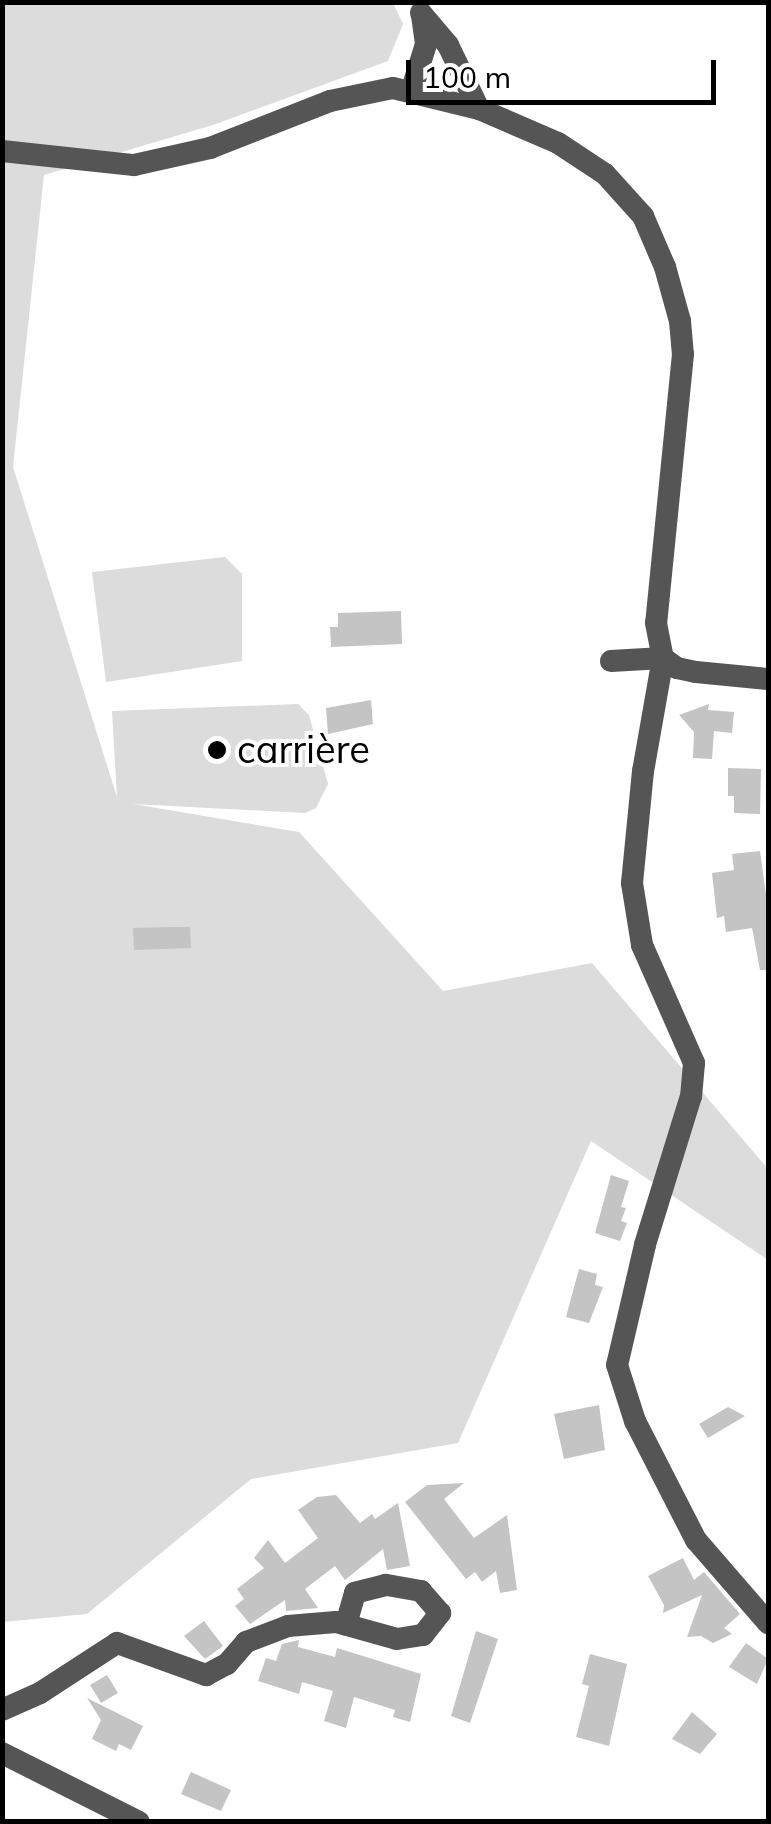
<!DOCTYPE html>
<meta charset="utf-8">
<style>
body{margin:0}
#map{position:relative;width:771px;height:1824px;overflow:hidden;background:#fff;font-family:Mulish,sans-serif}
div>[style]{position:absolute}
.green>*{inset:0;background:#dcdcdc}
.building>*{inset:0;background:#c4c4c4}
.minor>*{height:22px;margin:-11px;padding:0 11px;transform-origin:11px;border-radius:11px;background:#555}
.dots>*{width:28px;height:28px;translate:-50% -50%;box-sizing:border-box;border:5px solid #fff;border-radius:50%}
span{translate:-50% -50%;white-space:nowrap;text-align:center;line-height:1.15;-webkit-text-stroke:8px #fff;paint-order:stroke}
.poi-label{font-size:38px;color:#000}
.left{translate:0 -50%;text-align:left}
.frame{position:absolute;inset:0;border:5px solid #000;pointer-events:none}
.scale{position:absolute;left:406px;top:60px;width:310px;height:45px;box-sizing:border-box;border:5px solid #000;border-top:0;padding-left:12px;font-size:30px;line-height:35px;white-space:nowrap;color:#000;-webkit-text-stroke:8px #fff;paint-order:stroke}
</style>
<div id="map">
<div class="green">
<i style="clip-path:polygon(3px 3px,393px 3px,403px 24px,388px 61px,213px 125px,44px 175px,13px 467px,117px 797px,112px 711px,298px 704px,309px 715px,328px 784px,316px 808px,305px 813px,133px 804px,299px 832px,443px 991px,592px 963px,768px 1169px,768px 1260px,591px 1141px,458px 1443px,251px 1479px,87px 1614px,3px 1622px)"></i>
<i style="clip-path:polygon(225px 557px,242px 574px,242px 661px,106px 682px,92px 572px)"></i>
</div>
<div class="building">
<i style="clip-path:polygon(401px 611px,402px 644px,331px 647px,330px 627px,338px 627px,338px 613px)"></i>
<i style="clip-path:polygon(371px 700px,373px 724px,328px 734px,326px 708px)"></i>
<i style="clip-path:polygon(709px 704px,708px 710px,734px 712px,732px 733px,714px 731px,712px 759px,693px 758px,694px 732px,679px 715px)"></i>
<i style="clip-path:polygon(728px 768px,761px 769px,760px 814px,734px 813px,734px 796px,728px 796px)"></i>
<i style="clip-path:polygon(760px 851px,768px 910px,768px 970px,760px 970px,752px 928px,726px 932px,724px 916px,717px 918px,712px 873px,734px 870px,732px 854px)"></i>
<i style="clip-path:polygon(170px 927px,190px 927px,191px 948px,134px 950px,133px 928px)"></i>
<i style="clip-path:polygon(611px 1175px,629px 1181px,621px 1207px,626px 1208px,621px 1221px,627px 1223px,620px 1241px,595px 1233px)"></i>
<i style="clip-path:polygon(579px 1269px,597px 1274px,595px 1285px,603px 1287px,589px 1323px,566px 1317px)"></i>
<i style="clip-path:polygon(599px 1405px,605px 1450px,564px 1459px,554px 1414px)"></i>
<i style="clip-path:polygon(728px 1407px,745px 1416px,708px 1438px,699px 1424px)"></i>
<i style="clip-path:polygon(464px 1483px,444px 1499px,474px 1538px,507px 1515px,517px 1590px,500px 1593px,496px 1571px,482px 1582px,475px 1572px,466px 1579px,405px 1502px,427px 1485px)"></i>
<i style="clip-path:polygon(336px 1495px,360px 1523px,372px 1514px,375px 1519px,398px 1503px,410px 1566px,387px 1570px,383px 1549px,345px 1580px,335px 1566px,305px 1589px,318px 1608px,286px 1611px,285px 1600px,250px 1624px,235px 1606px,244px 1599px,237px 1589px,264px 1568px,254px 1558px,268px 1540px,285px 1563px,318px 1538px,298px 1510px,317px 1497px)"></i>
<i style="clip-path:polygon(683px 1558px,694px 1580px,704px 1572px,740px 1614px,724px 1628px,732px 1634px,713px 1643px,701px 1636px,687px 1637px,702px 1595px,663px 1613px,664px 1605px,648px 1576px)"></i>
<i style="clip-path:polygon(204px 1621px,223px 1646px,205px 1659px,184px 1636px)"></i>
<i style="clip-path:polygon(476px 1631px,498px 1639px,470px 1723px,451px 1716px)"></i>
<i style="clip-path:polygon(299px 1640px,298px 1647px,335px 1657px,337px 1648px,421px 1674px,410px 1722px,393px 1717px,395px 1710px,354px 1697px,346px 1728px,324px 1721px,333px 1691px,302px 1682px,299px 1694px,258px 1681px,266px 1658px,276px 1661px,282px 1644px)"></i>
<i style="clip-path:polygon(746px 1643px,768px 1659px,757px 1684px,729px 1667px)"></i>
<i style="clip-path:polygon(590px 1654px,627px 1664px,609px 1746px,576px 1737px,589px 1686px,582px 1684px)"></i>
<i style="clip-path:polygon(107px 1675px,118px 1693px,101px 1703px,90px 1685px)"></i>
<i style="clip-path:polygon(87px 1698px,143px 1726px,131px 1750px,119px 1744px,116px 1751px,92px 1739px,101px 1720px)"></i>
<i style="clip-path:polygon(692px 1712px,717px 1734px,700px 1754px,672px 1739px)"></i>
<i style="clip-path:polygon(191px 1772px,231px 1790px,221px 1811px,181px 1794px)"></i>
</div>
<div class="minor">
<i style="left:421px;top:13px;width:42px;rotate:49.8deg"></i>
<i style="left:448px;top:45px;width:71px;rotate:64.2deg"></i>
<i style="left:412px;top:89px;width:47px;rotate:-72.7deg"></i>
<i style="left:426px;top:44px;width:29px;rotate:-98deg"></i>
<i style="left:2px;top:151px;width:133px;rotate:6.1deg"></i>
<i style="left:134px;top:165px;width:78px;rotate:-12.6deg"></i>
<i style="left:210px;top:148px;width:129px;rotate:-21.4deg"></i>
<i style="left:330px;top:101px;width:64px;rotate:-11.7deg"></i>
<i style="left:393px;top:88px;width:89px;rotate:13.7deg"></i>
<i style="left:479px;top:109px;width:86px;rotate:23.3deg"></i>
<i style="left:558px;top:143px;width:56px;rotate:33.4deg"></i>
<i style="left:605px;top:174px;width:57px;rotate:47.9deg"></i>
<i style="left:643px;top:216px;width:56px;rotate:66.7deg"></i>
<i style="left:665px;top:267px;width:56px;rotate:74.5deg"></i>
<i style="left:680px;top:321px;width:33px;rotate:85deg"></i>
<i style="left:683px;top:354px;width:270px;rotate:95.7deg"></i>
<i style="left:656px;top:623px;width:36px;rotate:79deg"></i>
<i style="left:663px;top:658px;width:115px;rotate:100deg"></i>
<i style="left:643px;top:771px;width:113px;rotate:95.6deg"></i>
<i style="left:632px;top:883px;width:63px;rotate:80.8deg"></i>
<i style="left:642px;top:945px;width:129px;rotate:66.2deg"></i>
<i style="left:694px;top:1063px;width:33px;rotate:95deg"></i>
<i style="left:691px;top:1096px;width:156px;rotate:107.2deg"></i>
<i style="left:645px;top:1245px;width:123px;rotate:103.1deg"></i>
<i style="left:617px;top:1365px;width:59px;rotate:72.2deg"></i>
<i style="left:635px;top:1421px;width:134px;rotate:62.9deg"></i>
<i style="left:696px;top:1540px;width:110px;rotate:49.1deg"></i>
<i style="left:663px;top:658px;width:17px;rotate:36deg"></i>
<i style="left:677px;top:668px;width:19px;rotate:12deg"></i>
<i style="left:696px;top:672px;width:72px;rotate:5.6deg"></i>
<i style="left:611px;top:661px;width:52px;rotate:-3.3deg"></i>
<i style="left:2px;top:1710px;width:42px;rotate:-24.1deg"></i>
<i style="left:40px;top:1693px;width:92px;rotate:-33deg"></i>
<i style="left:117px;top:1643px;width:95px;rotate:19.8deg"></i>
<i style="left:206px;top:1675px;width:24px;rotate:-28deg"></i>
<i style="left:227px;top:1664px;width:29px;rotate:-49deg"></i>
<i style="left:246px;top:1642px;width:45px;rotate:-20.9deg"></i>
<i style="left:288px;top:1626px;width:48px;rotate:-4.8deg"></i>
<i style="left:336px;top:1622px;width:63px;rotate:15.6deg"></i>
<i style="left:397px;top:1639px;width:26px;rotate:-9deg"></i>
<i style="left:423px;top:1635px;width:28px;rotate:-52deg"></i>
<i style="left:440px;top:1613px;width:29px;rotate:-131deg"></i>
<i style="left:421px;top:1591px;width:36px;rotate:-170deg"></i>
<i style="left:386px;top:1585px;width:32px;rotate:166deg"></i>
<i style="left:355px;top:1593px;width:33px;rotate:106deg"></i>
<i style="left:2px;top:1753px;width:153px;rotate:26.7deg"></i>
</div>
<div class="dots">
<i style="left:217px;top:750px;background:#000"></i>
</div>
<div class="poi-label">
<span class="left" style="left:237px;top:750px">carrière</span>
</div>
<div class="frame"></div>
<div class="scale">100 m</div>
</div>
